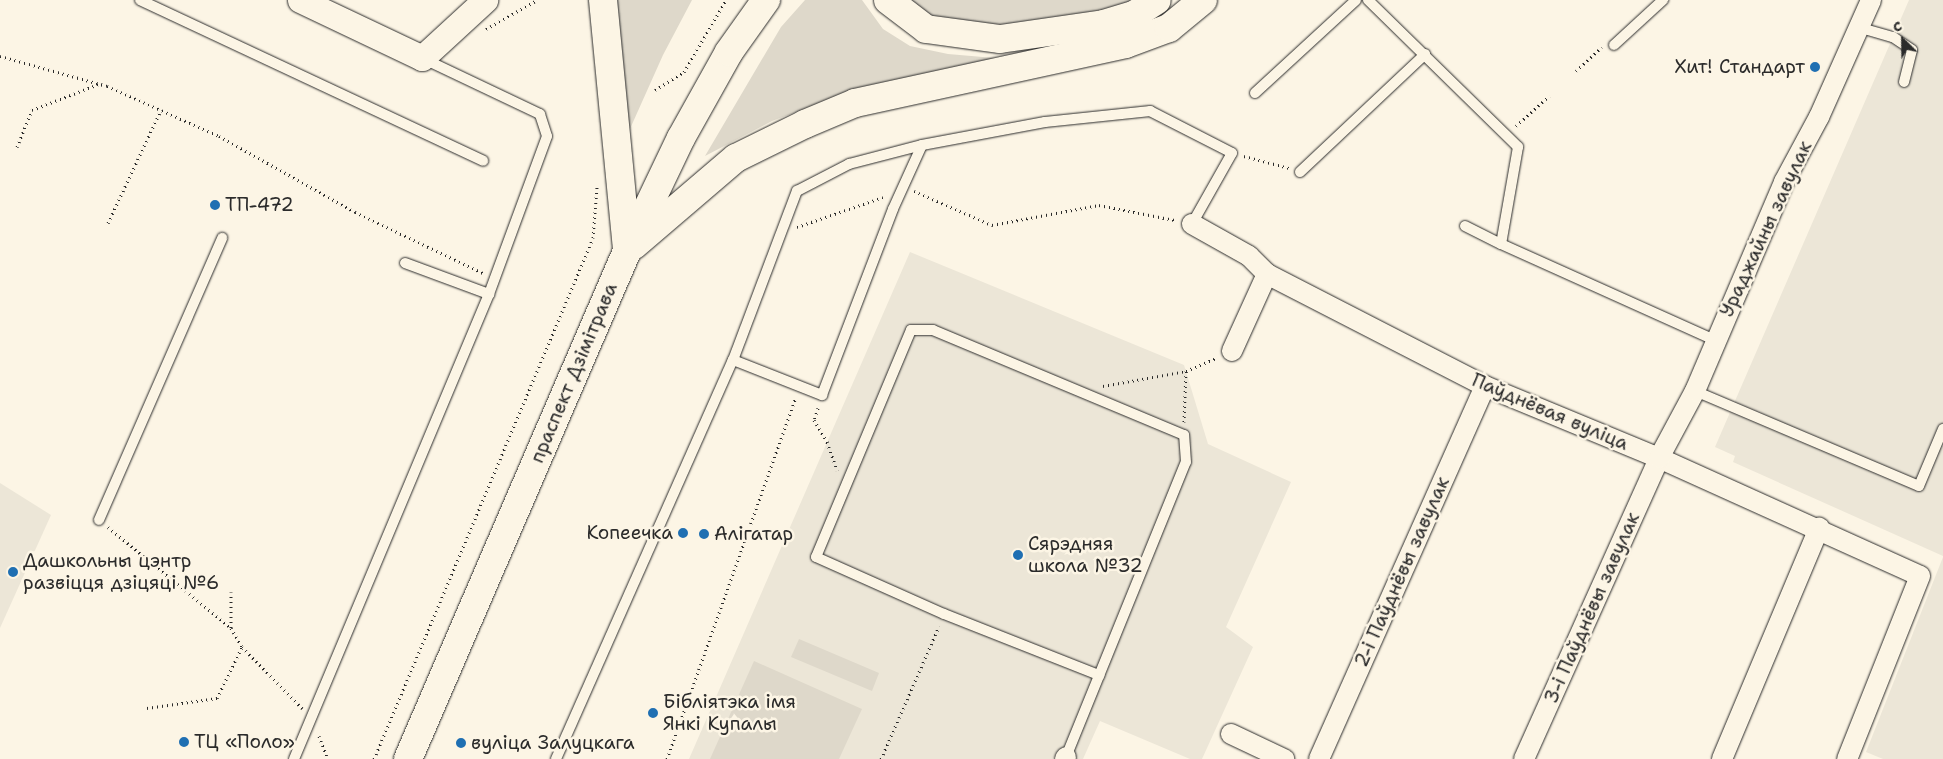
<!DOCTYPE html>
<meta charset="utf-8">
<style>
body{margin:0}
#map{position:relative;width:1943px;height:759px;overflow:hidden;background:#fcf5e5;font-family:"Shantell Sans",sans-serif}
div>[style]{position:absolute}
.built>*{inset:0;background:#ece6d7}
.green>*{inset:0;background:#ded8ca}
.path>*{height:3px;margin-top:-1.5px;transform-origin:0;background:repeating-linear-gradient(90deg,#2b2b2b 0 1px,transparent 0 5px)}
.roads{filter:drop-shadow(0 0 1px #2b2b2b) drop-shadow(0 0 1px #2b2b2b)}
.service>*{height:10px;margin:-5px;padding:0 5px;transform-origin:5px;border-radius:5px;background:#fcf5e5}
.minor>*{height:20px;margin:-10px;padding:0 10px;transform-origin:10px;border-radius:10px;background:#fcf5e5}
.tertiary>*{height:25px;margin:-12.5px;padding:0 12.5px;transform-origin:12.5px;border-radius:12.5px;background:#fcf5e5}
.primary>*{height:28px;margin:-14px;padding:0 14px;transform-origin:14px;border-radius:14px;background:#fcf5e5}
.dots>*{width:14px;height:14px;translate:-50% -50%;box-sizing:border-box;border:2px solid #fcf5e5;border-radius:50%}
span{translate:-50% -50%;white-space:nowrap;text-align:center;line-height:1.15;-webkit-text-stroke:5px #fcf5e5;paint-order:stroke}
.poi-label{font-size:19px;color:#2b2b2b}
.right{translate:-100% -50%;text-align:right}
.left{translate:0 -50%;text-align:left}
.street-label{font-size:19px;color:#2b2b2b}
.north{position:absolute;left:1878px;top:15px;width:50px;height:50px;-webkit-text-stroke:4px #fcf5e5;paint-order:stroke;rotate:337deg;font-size:14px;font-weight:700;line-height:20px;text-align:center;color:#2b2b2b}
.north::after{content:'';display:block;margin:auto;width:18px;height:22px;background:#2b2b2b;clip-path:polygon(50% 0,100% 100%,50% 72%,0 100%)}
</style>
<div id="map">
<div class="built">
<i style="clip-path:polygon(1909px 0,1943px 0,1943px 556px,1733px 462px,1735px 456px,1715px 447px)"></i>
<i style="clip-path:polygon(910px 252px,1184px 365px,1208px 444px,1291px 482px,1226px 627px,1253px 647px,1202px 759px,1190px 759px,1100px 721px,1083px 759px,1070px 759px,1056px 753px,1053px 759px,689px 759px)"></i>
<i style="clip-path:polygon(0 483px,51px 515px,0 628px)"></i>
<i style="clip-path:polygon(1943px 557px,1943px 759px,1883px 759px,1866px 752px)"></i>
</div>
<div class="green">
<i style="clip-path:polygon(612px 0,692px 0,663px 55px,625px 140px)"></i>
<i style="clip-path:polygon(805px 0,862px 0,883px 29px,910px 46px,948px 54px,1006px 59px,852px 91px,772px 121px,705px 156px,781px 27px)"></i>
<i style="clip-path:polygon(900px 0,1142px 0,1039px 28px,928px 23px)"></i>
<i style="clip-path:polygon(799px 639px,879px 673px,872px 691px,791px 657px)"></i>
<i style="clip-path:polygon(754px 661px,862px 709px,839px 759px,710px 759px)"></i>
</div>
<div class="path">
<i style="left:486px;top:29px;width:59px;rotate:-29.6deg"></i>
<i style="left:0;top:56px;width:111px;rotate:15.7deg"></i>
<i style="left:107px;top:86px;width:123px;rotate:24.1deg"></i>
<i style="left:219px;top:136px;width:156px;rotate:29.2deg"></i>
<i style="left:355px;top:212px;width:142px;rotate:25.5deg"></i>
<i style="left:1576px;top:71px;width:35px;rotate:-43deg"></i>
<i style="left:655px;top:90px;width:34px;rotate:-32deg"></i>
<i style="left:684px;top:72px;width:83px;rotate:-59.7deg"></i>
<i style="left:1516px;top:126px;width:45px;rotate:-42.3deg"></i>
<i style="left:17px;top:147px;width:40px;rotate:-68deg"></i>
<i style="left:32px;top:110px;width:72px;rotate:-21.2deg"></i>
<i style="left:1244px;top:156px;width:47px;rotate:14.9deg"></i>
<i style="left:914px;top:191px;width:85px;rotate:23.6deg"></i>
<i style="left:992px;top:225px;width:109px;rotate:-10.6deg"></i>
<i style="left:1099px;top:205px;width:77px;rotate:11.2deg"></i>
<i style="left:108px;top:223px;width:125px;rotate:-64.9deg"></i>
<i style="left:797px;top:227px;width:91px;rotate:-19.2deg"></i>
<i style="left:1103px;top:386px;width:84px;rotate:-10.2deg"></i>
<i style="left:818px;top:408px;width:13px;rotate:108deg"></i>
<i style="left:814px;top:420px;width:26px;rotate:59deg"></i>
<i style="left:827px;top:442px;width:30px;rotate:70deg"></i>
<i style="left:1184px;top:422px;width:51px;rotate:-87.8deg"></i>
<i style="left:1186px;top:371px;width:34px;rotate:-23deg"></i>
<i style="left:108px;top:527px;width:159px;rotate:39.4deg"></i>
<i style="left:231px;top:628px;width:22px;rotate:60deg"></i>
<i style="left:242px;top:647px;width:86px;rotate:45.5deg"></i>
<i style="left:231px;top:592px;width:36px;rotate:90deg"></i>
<i style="left:147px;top:708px;width:71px;rotate:-8.1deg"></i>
<i style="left:217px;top:698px;width:57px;rotate:-63.9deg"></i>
<i style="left:319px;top:736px;width:25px;rotate:69deg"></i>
<i style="left:374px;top:759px;width:565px;rotate:-67.2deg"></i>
<i style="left:593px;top:238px;width:51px;rotate:-85.5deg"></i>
<i style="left:667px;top:759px;width:384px;rotate:-70.4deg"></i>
<i style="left:881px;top:759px;width:145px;rotate:-66.4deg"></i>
</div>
<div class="roads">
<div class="service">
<i style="left:140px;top:0;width:379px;rotate:25.1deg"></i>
<i style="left:1368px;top:0;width:210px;rotate:44.4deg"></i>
<i style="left:1518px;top:147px;width:98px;rotate:99.9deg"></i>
<i style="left:1501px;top:244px;width:235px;rotate:24.2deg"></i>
<i style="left:1861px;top:28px;width:33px;rotate:16deg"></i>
<i style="left:1893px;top:37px;width:23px;rotate:34deg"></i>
<i style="left:1912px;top:50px;width:33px;rotate:104deg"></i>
<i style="left:1614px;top:45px;width:67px;rotate:-42.6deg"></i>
<i style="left:1255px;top:93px;width:137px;rotate:-42.6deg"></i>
<i style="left:1300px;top:172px;width:172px;rotate:-43.3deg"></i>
<i style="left:1465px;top:226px;width:40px;rotate:26.6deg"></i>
<i style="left:405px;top:263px;width:90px;rotate:20.3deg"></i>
<i style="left:733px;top:360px;width:181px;rotate:-69.3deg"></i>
<i style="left:797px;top:191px;width:59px;rotate:-27.4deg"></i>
<i style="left:849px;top:164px;width:75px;rotate:-14.6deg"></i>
<i style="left:1695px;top:391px;width:243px;rotate:23deg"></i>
<i style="left:1919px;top:486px;width:62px;rotate:-67.2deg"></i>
<i style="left:99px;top:520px;width:308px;rotate:-66.4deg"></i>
<i style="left:1066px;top:757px;width:318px;rotate:-67.9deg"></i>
<i style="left:1186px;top:462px;width:27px;rotate:-94deg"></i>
<i style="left:1184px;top:435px;width:272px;rotate:-157.3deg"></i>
<i style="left:933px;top:330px;width:22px;rotate:180deg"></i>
<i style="left:911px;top:330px;width:246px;rotate:112.7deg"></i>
<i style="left:816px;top:557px;width:140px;rotate:24deg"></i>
<i style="left:944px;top:614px;width:167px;rotate:21.5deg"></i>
<i style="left:294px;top:759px;width:504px;rotate:-67.25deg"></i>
<i style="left:489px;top:294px;width:168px;rotate:-69.8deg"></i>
<i style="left:547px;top:136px;width:23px;rotate:-108deg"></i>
<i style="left:540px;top:114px;width:131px;rotate:-154.6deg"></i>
<i style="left:556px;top:759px;width:436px;rotate:-66.1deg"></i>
<i style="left:733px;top:360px;width:96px;rotate:21.5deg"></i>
<i style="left:822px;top:395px;width:199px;rotate:-69.1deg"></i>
<i style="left:893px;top:209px;width:70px;rotate:-65.6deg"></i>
<i style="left:922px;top:145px;width:125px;rotate:-10.6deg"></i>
<i style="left:1045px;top:122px;width:106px;rotate:-6deg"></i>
<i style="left:1150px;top:111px;width:92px;rotate:27.1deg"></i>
<i style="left:1232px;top:153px;width:81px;rotate:119.4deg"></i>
</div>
<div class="minor">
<i style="left:1192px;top:224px;width:65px;rotate:29.3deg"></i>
<i style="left:1249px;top:256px;width:25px;rotate:45deg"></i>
<i style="left:1267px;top:274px;width:245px;rotate:27.2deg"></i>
<i style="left:1485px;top:386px;width:188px;rotate:22.5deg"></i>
<i style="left:1659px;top:458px;width:286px;rotate:24.3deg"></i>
<i style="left:1920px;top:576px;width:197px;rotate:111.7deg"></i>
<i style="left:1232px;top:351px;width:85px;rotate:-65.6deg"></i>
<i style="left:1231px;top:734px;width:59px;rotate:25.3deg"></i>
<i style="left:1065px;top:759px;width:2px;rotate:-63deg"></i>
<i style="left:1319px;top:759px;width:408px;rotate:-66deg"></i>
<i style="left:1524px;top:759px;width:330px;rotate:-65.8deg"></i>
<i style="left:1659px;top:458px;width:76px;rotate:-61.8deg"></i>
<i style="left:1695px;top:391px;width:227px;rotate:-66.9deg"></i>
<i style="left:1784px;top:182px;width:74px;rotate:-61.7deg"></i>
<i style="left:1819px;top:117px;width:128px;rotate:-66deg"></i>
<i style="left:1722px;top:759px;width:251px;rotate:-67.2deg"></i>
</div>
<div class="tertiary">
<i style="left:300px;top:0;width:135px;rotate:25.4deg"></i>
<i style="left:422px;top:58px;width:86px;rotate:-42.6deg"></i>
</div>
<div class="primary">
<i style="left:603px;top:0;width:252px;rotate:84.5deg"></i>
<i style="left:888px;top:0;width:48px;rotate:37.3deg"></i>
<i style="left:926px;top:29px;width:75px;rotate:7.7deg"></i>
<i style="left:1000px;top:39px;width:105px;rotate:-8.2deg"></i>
<i style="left:1104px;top:24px;width:31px;rotate:-17deg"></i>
<i style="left:1134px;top:15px;width:27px;rotate:-33deg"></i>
<i style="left:634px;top:245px;width:134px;rotate:-40.5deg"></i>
<i style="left:736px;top:158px;width:77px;rotate:-26.2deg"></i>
<i style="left:805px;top:124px;width:54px;rotate:-22.8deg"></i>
<i style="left:855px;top:103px;width:277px;rotate:-12.3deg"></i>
<i style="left:1126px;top:44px;width:46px;rotate:-20.4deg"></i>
<i style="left:1169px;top:28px;width:44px;rotate:-39.5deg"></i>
<i style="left:408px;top:759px;width:553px;rotate:-66.68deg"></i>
<i style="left:627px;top:251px;width:125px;rotate:-64.5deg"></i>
<i style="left:681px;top:138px;width:98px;rotate:-60.8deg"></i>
<i style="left:729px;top:52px;width:64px;rotate:-54.6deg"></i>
</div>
</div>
<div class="dots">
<i style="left:1815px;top:67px;background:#1f6fb2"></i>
<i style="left:215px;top:205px;background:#1f6fb2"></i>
<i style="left:683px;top:533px;background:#1f6fb2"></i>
<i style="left:704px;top:534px;background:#1f6fb2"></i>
<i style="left:1018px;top:555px;background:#1f6fb2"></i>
<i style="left:13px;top:572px;background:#1f6fb2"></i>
<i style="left:653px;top:713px;background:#1f6fb2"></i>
<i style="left:184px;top:742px;background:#1f6fb2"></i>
<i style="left:461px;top:743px;background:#1f6fb2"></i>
</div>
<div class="poi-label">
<span class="right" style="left:1805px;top:67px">Хит! Стандарт</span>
<span class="left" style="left:225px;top:205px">ТП-472</span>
<span class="right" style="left:673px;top:533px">Копеечка</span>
<span class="left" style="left:714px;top:534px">Алігатар</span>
<span class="left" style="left:1028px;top:555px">Сярэдняя<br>школа №32</span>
<span class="left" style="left:23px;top:572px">Дашкольны цэнтр<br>развіцця дзіцяці №6</span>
<span class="left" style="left:663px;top:713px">Бібліятэка імя<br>Янкі Купалы</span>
<span class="left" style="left:194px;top:742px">ТЦ «Поло»</span>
<span class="left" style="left:471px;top:743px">вуліца Залуцкага</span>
</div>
<div class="street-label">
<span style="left:1766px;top:229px;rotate:-65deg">Ураджайны завулак</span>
<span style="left:574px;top:373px;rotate:-67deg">праспект Дзімітрава</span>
<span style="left:1550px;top:412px;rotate:23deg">Паўднёвая вуліца</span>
<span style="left:1402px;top:572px;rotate:-66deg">2-і Паўднёвы завулак</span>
<span style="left:1592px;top:608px;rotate:-66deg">3-і Паўднёвы завулак</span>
</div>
<div class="north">С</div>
</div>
